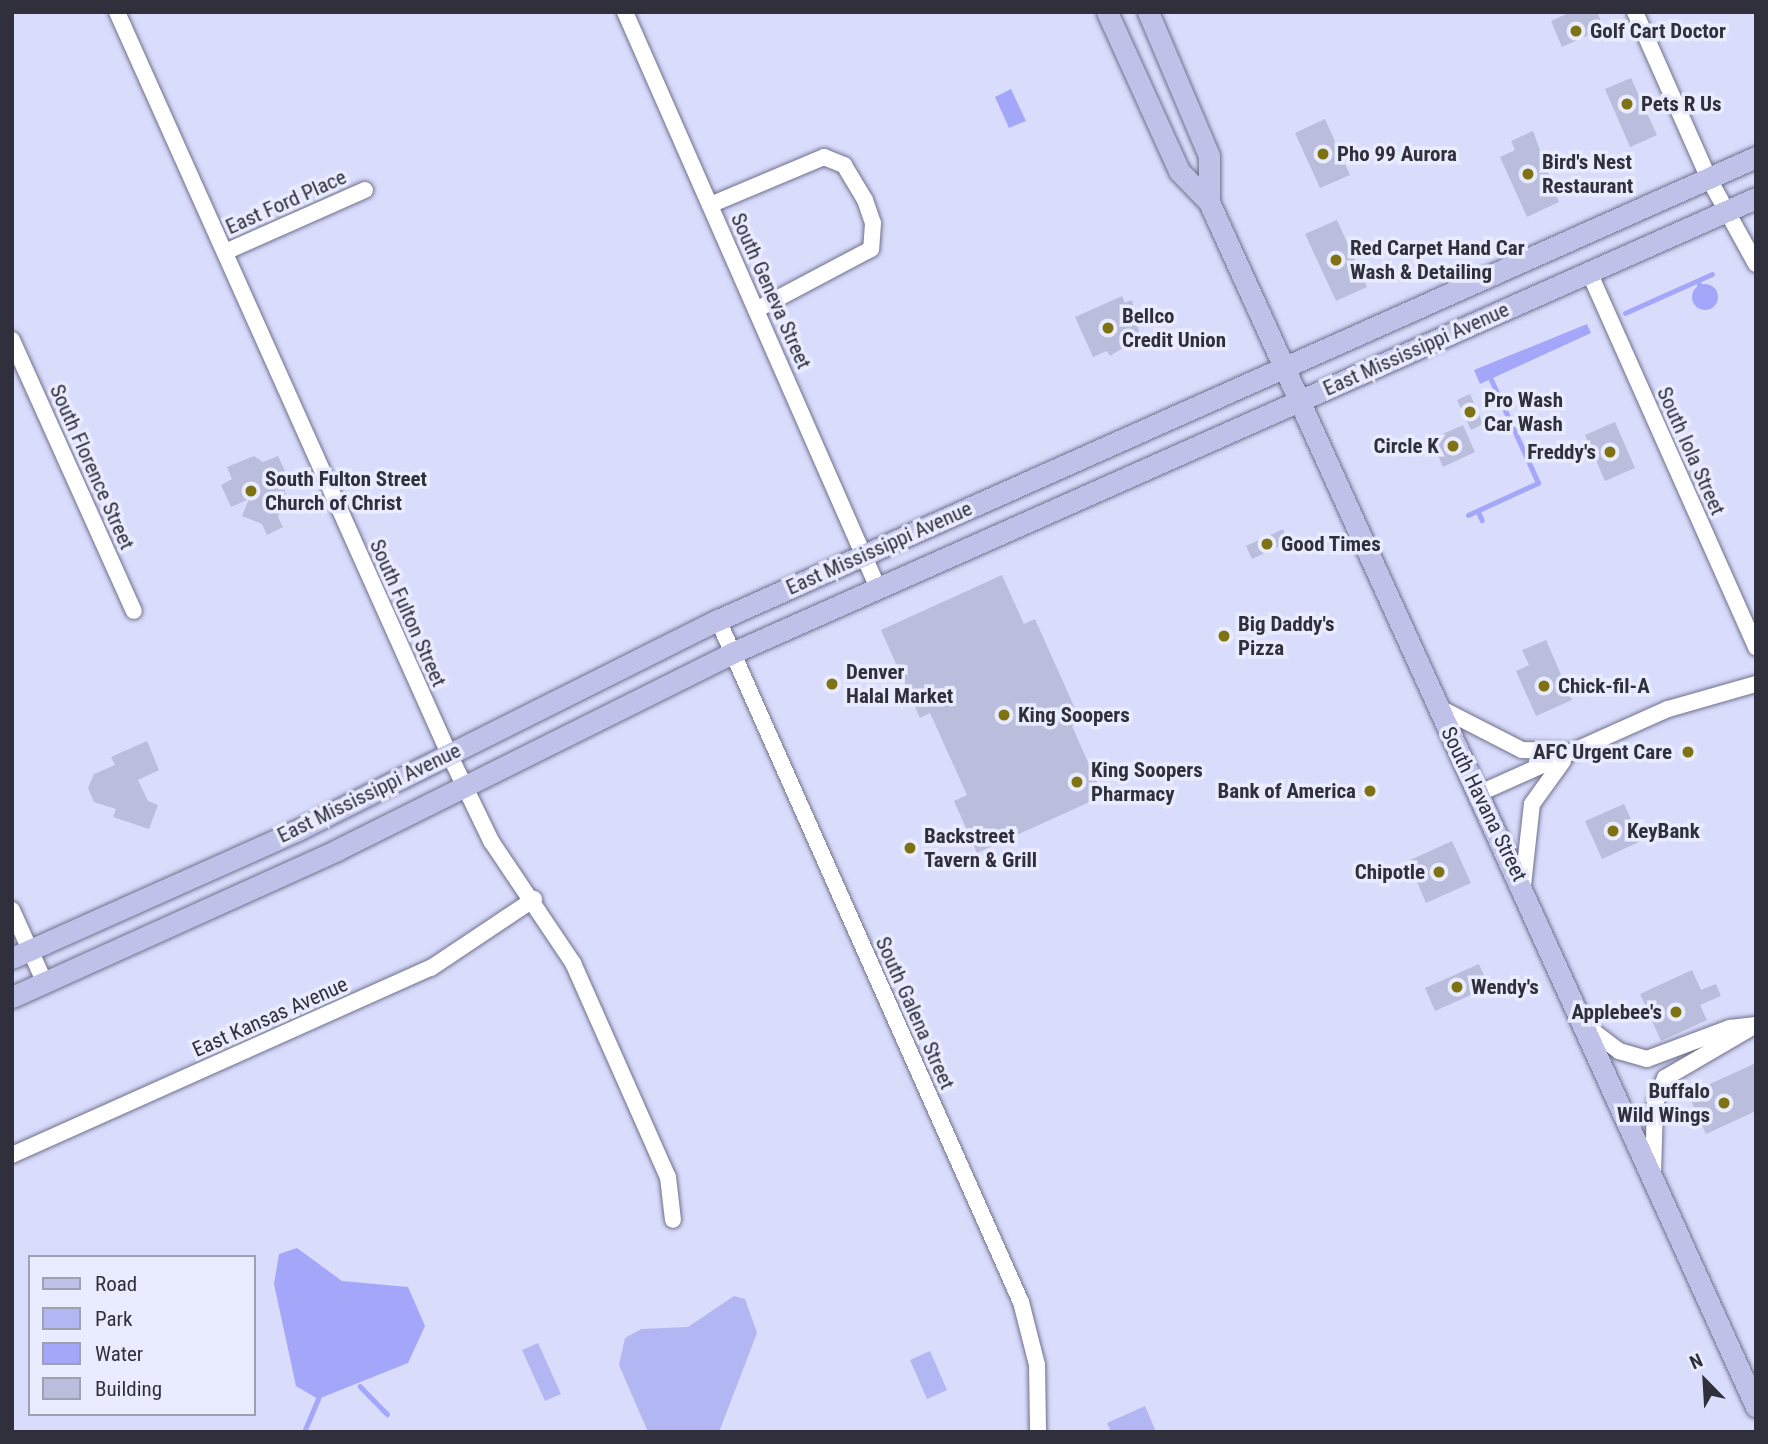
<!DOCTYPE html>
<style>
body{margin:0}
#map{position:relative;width:1768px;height:1444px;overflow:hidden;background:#dadcfc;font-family:"Roboto Condensed",sans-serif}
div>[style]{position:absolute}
.green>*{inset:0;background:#b2b6f2}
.water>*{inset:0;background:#a4a7f9}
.round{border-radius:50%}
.stream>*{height:4.5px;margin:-2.25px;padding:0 2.25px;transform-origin:2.25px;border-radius:2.25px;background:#a4a7f9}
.building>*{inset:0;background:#bbbddc}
.roads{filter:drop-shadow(0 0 2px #6e708c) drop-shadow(0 0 2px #6e708c)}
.minor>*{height:16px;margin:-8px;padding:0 8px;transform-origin:8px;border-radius:8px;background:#fff}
.major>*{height:21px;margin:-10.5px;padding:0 10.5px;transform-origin:10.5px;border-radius:10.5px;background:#bfc1e8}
.dots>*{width:19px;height:19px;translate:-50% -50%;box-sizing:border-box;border:4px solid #e9ebfe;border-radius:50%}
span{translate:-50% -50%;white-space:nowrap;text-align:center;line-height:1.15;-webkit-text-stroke:7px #e9ebfe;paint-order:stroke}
.poi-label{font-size:21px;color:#2f303c;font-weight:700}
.left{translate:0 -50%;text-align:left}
.right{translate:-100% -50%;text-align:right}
.street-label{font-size:21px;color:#2f303c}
.frame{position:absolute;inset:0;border:14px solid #2f303c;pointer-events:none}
.legend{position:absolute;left:28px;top:1255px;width:228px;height:161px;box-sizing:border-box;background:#e9ebfe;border:2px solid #9fa0b0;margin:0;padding:9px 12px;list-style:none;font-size:21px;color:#2f303c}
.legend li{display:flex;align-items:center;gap:14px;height:35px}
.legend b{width:35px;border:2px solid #9fa0b0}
.north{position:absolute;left:1670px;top:1346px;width:70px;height:70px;-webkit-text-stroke:5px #e9ebfe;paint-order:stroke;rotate:336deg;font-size:19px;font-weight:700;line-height:28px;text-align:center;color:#2f303c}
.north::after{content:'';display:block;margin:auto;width:24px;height:32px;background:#2f303c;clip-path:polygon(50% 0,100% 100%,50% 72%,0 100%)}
</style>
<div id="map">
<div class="green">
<i style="clip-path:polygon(734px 1296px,745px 1299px,757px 1333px,719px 1432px,648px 1432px,619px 1365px,625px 1338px,641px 1329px,688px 1327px)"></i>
<i style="clip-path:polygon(538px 1343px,561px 1394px,545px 1401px,522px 1350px)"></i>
<i style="clip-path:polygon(930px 1351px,947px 1390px,927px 1399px,910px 1360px)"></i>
<i style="clip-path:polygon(1145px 1406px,1156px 1432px,1111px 1432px,1107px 1423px)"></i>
</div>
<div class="water">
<i style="clip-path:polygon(1011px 89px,1026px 121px,1009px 128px,995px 97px)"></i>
<i class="round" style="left:1692px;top:284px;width:26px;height:26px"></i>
<i style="clip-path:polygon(1587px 324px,1591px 333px,1480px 384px,1474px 370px)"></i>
<i style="clip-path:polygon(297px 1248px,342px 1281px,408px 1287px,425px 1326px,408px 1363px,318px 1399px,296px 1386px,274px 1284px,279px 1254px)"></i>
</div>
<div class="stream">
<i style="left:1698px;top:281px;width:8px;rotate:67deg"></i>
<i style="left:1625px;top:313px;width:95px;rotate:-24.1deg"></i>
<i style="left:1478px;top:511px;width:10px;rotate:66deg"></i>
<i style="left:1468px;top:515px;width:77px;rotate:-24.6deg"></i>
<i style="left:1538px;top:483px;width:113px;rotate:-114.5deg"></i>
<i style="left:360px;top:1386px;width:39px;rotate:46deg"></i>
<i style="left:304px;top:1432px;width:36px;rotate:-67deg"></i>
</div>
<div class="building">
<i style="clip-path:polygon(1571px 12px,1597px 12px,1604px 28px,1562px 47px,1551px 21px)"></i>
<i style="clip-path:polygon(1631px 78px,1657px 135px,1630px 147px,1605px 89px)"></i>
<i style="clip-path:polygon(1325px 119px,1350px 175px,1320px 188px,1295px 133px)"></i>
<i style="clip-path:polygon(1533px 131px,1559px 202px,1527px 217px,1500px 157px,1515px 150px,1511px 141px)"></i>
<i style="clip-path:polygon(1337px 220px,1367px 287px,1336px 301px,1305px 234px)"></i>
<i style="clip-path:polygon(1122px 296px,1125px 303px,1132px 300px,1140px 337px,1110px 356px,1107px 351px,1093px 357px,1075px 317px)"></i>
<i style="clip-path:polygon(1470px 394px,1483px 424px,1471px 430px,1457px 400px)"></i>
<i style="clip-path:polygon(1615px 422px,1635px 468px,1605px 481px,1585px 435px)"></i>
<i style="clip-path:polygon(1463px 425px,1475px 452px,1443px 467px,1431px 439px)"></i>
<i style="clip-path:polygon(254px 456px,263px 462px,278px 456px,285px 471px,278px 474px,286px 493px,278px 517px,283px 527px,267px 535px,262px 524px,242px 516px,249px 499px,231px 507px,221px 485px,232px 479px,227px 467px)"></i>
<i style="clip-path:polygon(1283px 529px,1288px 542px,1252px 559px,1246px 546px)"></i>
<i style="clip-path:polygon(1002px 575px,1024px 624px,1035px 619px,1081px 722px,1072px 726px,1103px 796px,977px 853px,954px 801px,967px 795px,930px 713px,920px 718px,881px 630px)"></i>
<i style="clip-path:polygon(1546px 640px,1572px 700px,1536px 716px,1516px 671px,1529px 665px,1522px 650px)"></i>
<i style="clip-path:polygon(147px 741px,159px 770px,138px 780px,148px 801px,158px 805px,149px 829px,113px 817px,116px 809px,94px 802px,88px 788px,94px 774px,115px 765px,111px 757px)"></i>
<i style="clip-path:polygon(1624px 804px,1641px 841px,1602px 859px,1585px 821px)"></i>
<i style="clip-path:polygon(1452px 841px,1471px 883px,1426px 903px,1408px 861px)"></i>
<i style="clip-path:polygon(1479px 964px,1489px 987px,1435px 1011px,1425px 988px)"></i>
<i style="clip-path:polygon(1692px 970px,1701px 990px,1716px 984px,1721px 996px,1700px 1005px,1707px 1020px,1661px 1041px,1640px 994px)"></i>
<i style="clip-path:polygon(1756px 1063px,1756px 1111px,1706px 1134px,1688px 1094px)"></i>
</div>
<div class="roads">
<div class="minor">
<i style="left:117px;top:12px;width:813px;rotate:65.89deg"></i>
<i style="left:449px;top:754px;width:97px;rotate:64.2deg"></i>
<i style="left:491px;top:841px;width:147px;rotate:56.1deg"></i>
<i style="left:573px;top:963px;width:234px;rotate:66.1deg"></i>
<i style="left:668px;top:1177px;width:43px;rotate:83.4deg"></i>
<i style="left:625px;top:12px;width:629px;rotate:66.29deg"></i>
<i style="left:1635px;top:12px;width:183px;rotate:66.1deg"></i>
<i style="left:1709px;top:179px;width:97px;rotate:61.1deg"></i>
<i style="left:710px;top:205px;width:124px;rotate:-22.8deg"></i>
<i style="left:824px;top:157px;width:22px;rotate:22deg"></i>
<i style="left:844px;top:165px;width:41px;rotate:59deg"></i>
<i style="left:865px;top:200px;width:24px;rotate:71deg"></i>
<i style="left:873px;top:223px;width:26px;rotate:94deg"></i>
<i style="left:871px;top:249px;width:130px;rotate:152.1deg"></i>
<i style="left:225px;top:252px;width:153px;rotate:-23.9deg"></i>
<i style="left:1589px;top:272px;width:411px;rotate:66deg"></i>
<i style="left:12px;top:340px;width:297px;rotate:65.8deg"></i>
<i style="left:718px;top:620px;width:746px;rotate:66.05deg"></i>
<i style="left:1021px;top:1302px;width:65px;rotate:75.7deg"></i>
<i style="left:1037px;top:1365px;width:67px;rotate:89.1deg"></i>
<i style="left:1438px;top:707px;width:94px;rotate:27.1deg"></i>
<i style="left:1522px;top:750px;width:41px;rotate:1.4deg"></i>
<i style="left:1480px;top:793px;width:206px;rotate:-24.1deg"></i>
<i style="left:1668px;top:709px;width:91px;rotate:-15.9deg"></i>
<i style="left:1523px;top:885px;width:81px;rotate:-83.7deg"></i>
<i style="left:1532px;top:804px;width:53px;rotate:-54.2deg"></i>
<i style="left:12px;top:910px;width:80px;rotate:65.7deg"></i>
<i style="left:1585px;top:1025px;width:43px;rotate:37.4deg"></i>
<i style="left:1619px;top:1051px;width:29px;rotate:16deg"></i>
<i style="left:1647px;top:1059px;width:89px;rotate:-20.5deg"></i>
<i style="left:1730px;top:1028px;width:26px;rotate:-7deg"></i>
<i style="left:12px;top:1155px;width:459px;rotate:-24.1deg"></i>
<i style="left:431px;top:968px;width:124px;rotate:-33.8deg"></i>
<i style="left:1653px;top:1175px;width:71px;rotate:-88.4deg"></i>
<i style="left:1655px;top:1104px;width:28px;rotate:-69deg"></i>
<i style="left:1665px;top:1078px;width:105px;rotate:-30.2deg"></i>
</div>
<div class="major">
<i style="left:1107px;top:12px;width:175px;rotate:65.6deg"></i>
<i style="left:1179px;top:171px;width:43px;rotate:45.9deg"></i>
<i style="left:1209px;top:202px;width:1323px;rotate:65.58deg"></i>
<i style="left:1148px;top:12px;width:156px;rotate:67deg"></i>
<i style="left:1209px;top:156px;width:46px;rotate:90deg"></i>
<i style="left:12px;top:958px;width:311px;rotate:-24.1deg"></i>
<i style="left:296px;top:831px;width:472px;rotate:-26.6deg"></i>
<i style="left:718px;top:620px;width:1137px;rotate:-24.04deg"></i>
<i style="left:12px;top:997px;width:357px;rotate:-24.3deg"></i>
<i style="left:337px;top:850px;width:441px;rotate:-26.5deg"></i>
<i style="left:732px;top:653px;width:1121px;rotate:-23.96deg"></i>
</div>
</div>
<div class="dots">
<i style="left:1576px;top:31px;background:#7e7213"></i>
<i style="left:1627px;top:104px;background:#7e7213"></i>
<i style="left:1323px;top:154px;background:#7e7213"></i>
<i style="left:1528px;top:174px;background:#7e7213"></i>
<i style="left:1336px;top:260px;background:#7e7213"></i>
<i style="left:1108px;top:328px;background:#7e7213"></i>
<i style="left:1470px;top:412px;background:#7e7213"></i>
<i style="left:1453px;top:446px;background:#7e7213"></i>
<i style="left:1610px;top:452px;background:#7e7213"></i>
<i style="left:251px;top:491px;background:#7e7213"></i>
<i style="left:1267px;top:544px;background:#7e7213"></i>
<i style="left:1224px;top:636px;background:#7e7213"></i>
<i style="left:832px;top:684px;background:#7e7213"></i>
<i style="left:1544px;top:686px;background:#7e7213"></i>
<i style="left:1004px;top:715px;background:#7e7213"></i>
<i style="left:1688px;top:752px;background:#7e7213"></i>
<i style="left:1077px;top:782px;background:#7e7213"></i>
<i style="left:1370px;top:791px;background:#7e7213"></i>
<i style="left:1613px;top:831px;background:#7e7213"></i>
<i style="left:910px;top:848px;background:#7e7213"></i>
<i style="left:1439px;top:872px;background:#7e7213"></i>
<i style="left:1457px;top:987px;background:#7e7213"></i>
<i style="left:1676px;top:1012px;background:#7e7213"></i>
<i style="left:1724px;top:1103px;background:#7e7213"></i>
</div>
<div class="poi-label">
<span class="left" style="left:1590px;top:31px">Golf Cart Doctor</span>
<span class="left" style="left:1641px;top:104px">Pets R Us</span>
<span class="left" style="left:1337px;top:154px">Pho 99 Aurora</span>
<span class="left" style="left:1542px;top:174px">Bird's Nest<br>Restaurant</span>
<span class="left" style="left:1350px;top:260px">Red Carpet Hand Car<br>Wash &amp; Detailing</span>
<span class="left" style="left:1122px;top:328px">Bellco<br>Credit Union</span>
<span class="left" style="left:1484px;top:412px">Pro Wash<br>Car Wash</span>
<span class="right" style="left:1439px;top:446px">Circle K</span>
<span class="right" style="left:1596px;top:452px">Freddy's</span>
<span class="left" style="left:265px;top:491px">South Fulton Street<br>Church of Christ</span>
<span class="left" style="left:1281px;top:544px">Good Times</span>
<span class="left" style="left:1238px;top:636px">Big Daddy's<br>Pizza</span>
<span class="left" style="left:846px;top:684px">Denver<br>Halal Market</span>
<span class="left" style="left:1558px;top:686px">Chick-fil-A</span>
<span class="left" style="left:1018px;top:715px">King Soopers</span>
<span class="right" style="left:1672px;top:752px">AFC Urgent Care</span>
<span class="left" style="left:1091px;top:782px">King Soopers<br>Pharmacy</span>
<span class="right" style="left:1356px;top:791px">Bank of America</span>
<span class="left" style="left:1627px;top:831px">KeyBank</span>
<span class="left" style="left:924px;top:848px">Backstreet<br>Tavern &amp; Grill</span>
<span class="right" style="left:1425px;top:872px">Chipotle</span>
<span class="left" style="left:1471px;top:987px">Wendy's</span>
<span class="right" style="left:1662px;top:1012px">Applebee's</span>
<span class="right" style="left:1710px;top:1103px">Buffalo<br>Wild Wings</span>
</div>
<div class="street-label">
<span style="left:286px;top:202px;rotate:-24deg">East Ford Place</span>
<span style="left:771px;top:291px;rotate:66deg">South Geneva Street</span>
<span style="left:1416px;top:349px;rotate:-24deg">East Mississippi Avenue</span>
<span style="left:1691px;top:451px;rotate:66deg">South Iola Street</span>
<span style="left:92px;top:467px;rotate:66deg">South Florence Street</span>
<span style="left:879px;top:548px;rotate:-24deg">East Mississippi Avenue</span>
<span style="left:408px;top:613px;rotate:66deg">South Fulton Street</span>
<span style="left:369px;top:793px;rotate:-26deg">East Mississippi Avenue</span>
<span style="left:1484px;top:804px;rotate:64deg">South Havana Street</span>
<span style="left:915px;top:1013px;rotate:66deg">South Galena Street</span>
<span style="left:270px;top:1017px;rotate:-24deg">East Kansas Avenue</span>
</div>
<div class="frame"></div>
<ul class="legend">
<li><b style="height:9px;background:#bfc1e8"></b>Road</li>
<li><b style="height:19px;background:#b2b6f2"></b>Park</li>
<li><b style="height:19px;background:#a4a7f9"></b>Water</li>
<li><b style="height:19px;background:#bbbddc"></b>Building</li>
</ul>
<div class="north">N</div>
</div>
